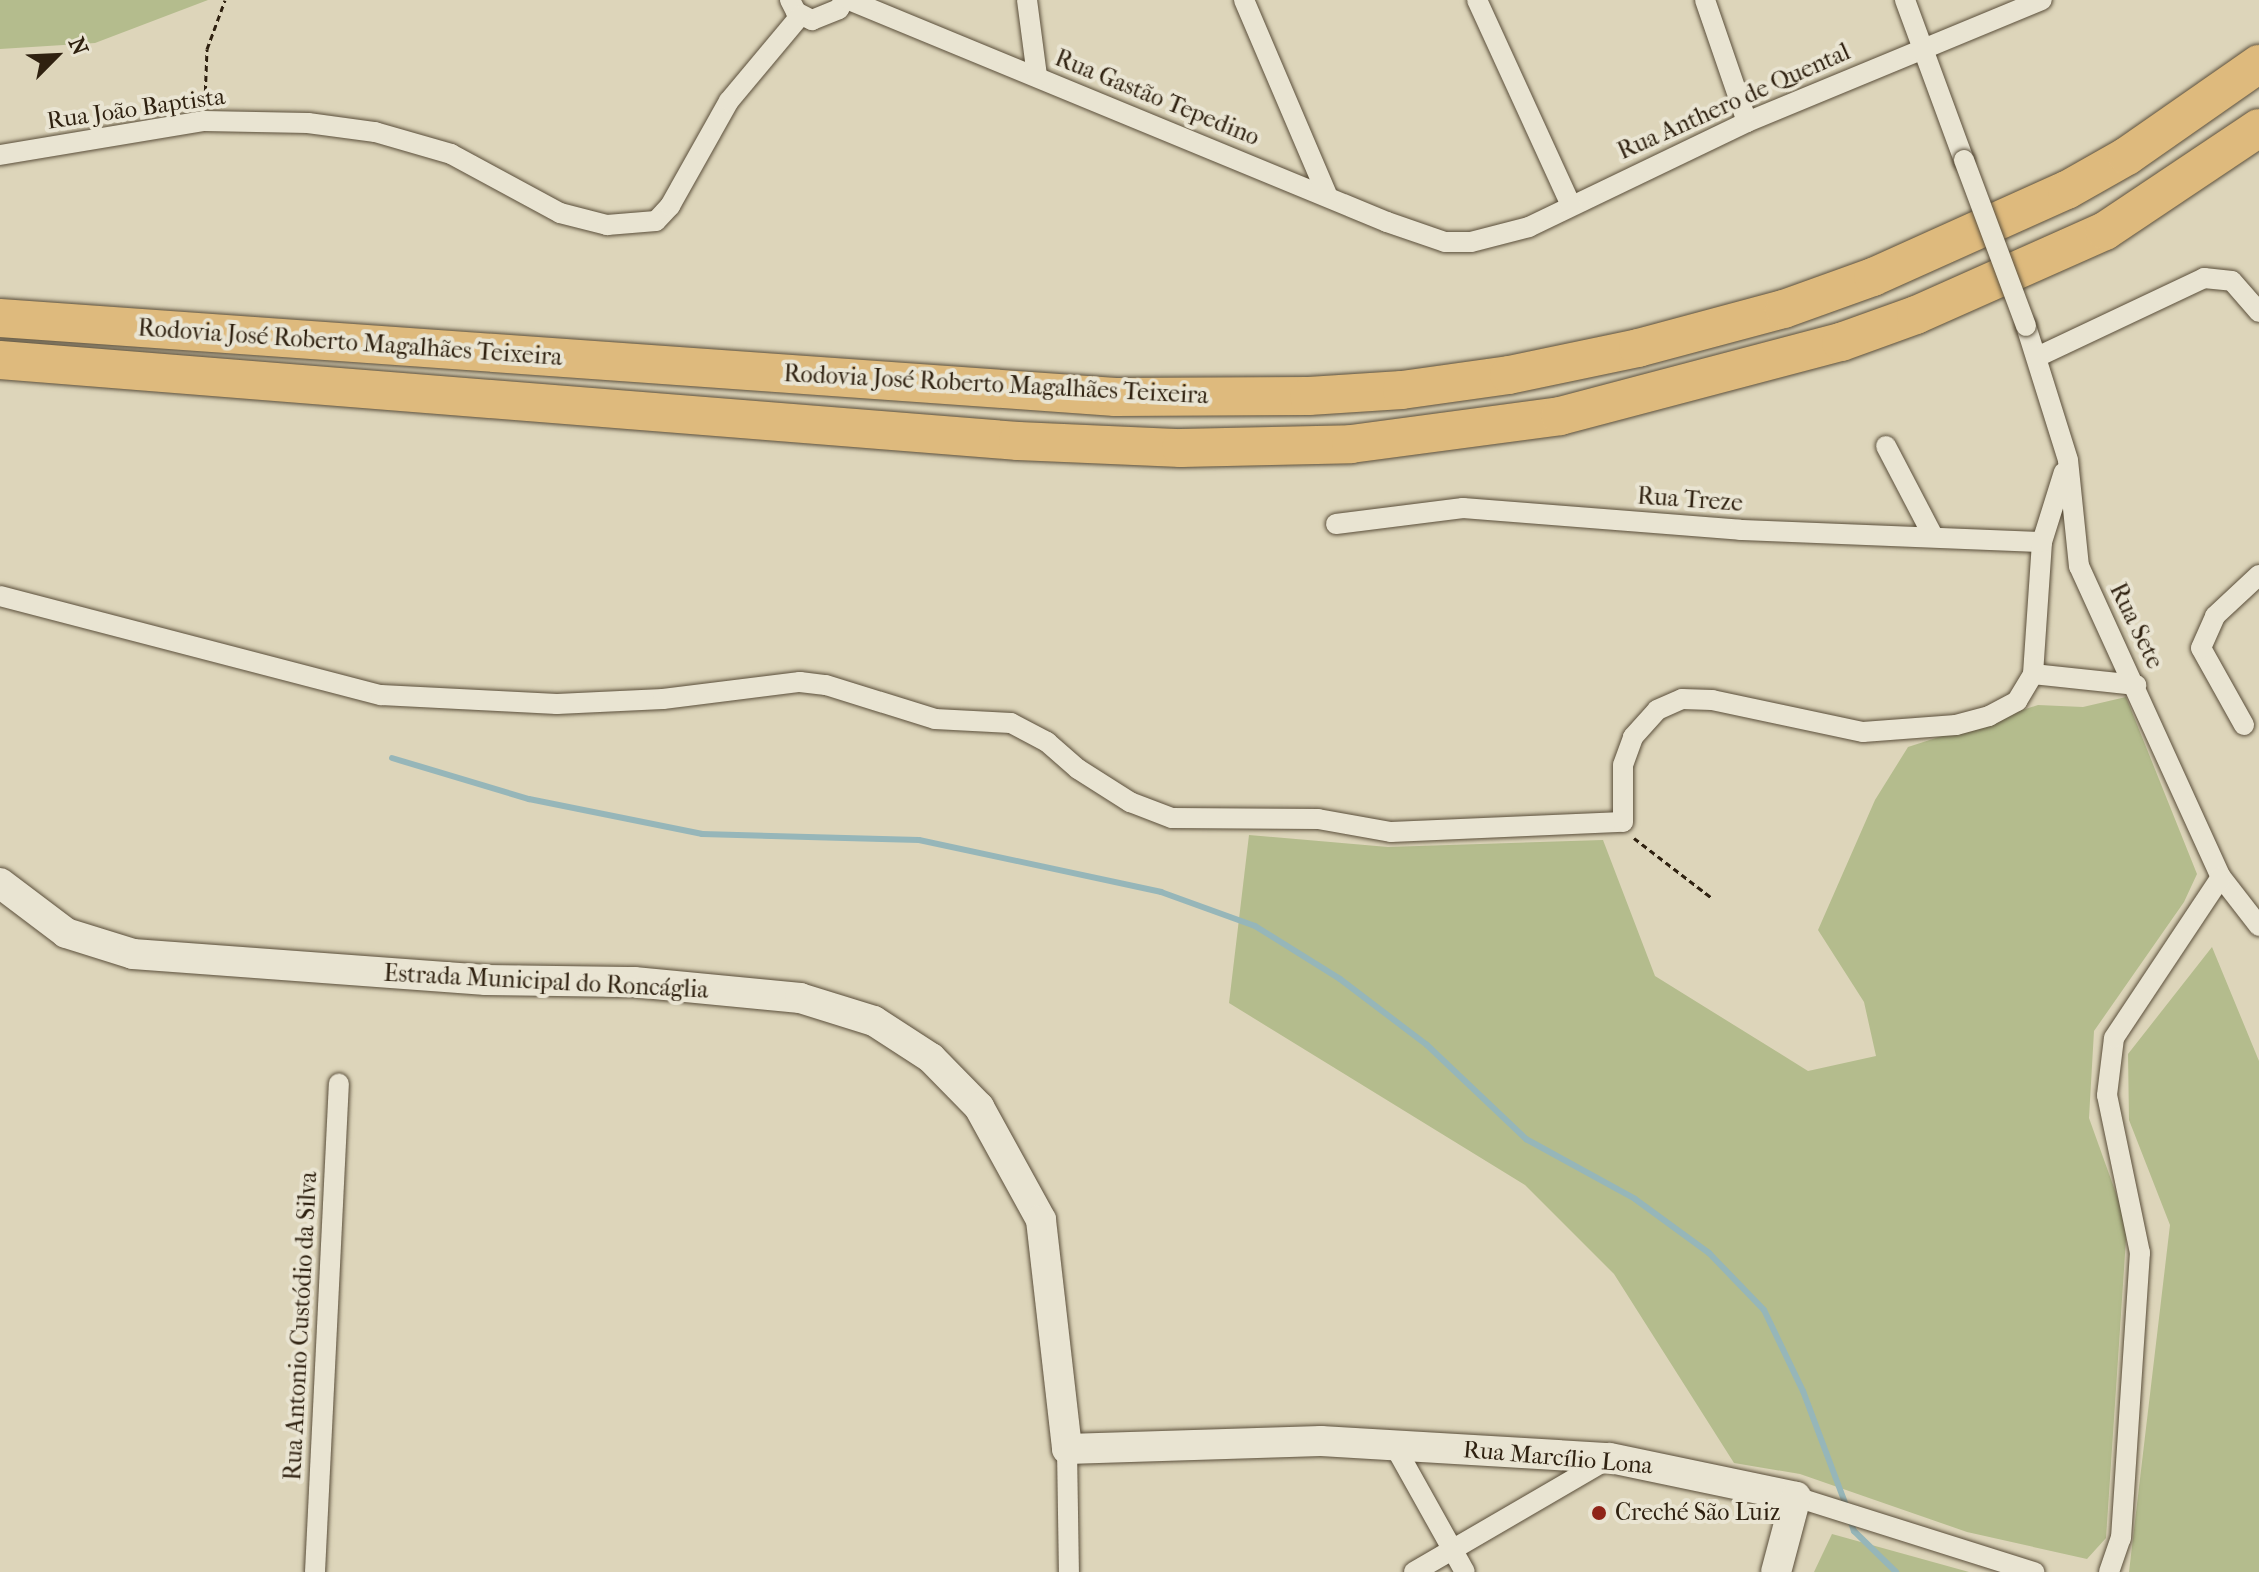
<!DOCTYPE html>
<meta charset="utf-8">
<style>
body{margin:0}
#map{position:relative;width:2259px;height:1572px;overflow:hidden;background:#ddd5ba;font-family:"IM FELL French Canon",serif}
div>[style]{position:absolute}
.green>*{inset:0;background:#b4bc8d}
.stream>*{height:6px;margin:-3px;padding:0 3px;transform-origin:3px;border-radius:3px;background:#96b6b9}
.path>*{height:3px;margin-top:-1.5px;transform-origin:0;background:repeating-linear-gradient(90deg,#2f2110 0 6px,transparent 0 10px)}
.roads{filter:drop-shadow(0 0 2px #5a4e3a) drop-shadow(0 0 2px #5a4e3a)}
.street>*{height:20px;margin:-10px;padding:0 10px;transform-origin:10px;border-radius:10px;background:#e9e4d2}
.secondary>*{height:30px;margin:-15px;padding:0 15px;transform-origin:15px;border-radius:15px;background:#e9e4d2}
.highway>*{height:38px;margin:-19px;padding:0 19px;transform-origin:19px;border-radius:19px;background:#deba7d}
.bridges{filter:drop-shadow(0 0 2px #5a4e3a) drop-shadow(0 0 2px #5a4e3a)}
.street-bridge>*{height:20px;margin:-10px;padding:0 10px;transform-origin:10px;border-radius:10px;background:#e9e4d2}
.dots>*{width:22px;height:22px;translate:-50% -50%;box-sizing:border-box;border:4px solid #e9e4d2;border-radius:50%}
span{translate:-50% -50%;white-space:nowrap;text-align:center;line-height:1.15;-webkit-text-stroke:8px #e9e4d2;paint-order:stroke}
.street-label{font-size:24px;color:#2f2110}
.poi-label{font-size:24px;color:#2f2110}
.left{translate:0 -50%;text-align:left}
.north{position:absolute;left:16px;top:16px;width:80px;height:80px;-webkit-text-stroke:6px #e9e4d2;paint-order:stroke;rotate:66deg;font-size:22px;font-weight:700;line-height:32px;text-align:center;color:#2f2110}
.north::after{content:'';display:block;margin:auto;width:28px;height:36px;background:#2f2110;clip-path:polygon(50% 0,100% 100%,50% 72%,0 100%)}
</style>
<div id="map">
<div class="green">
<i style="clip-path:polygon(0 0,208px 0,95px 43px,0 49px)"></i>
<i style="clip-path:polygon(2126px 697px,2197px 874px,2184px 902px,2094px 1031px,2089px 1118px,2127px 1224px,2106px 1538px,2087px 1559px,1967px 1532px,1800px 1474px,1734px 1463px,1614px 1274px,1525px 1185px,1229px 1003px,1249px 835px,1388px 847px,1603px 840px,1655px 976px,1808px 1071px,1876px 1056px,1864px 1002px,1818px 930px,1875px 800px,1908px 747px,2038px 705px,2083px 707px)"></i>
<i style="clip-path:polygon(2212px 947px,2259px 1061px,2259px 1572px,2129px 1572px,2170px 1225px,2129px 1120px,2128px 1054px)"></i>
<i style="clip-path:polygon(1832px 1534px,1969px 1572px,1814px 1572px)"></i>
</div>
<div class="stream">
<i style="left:392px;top:758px;width:143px;rotate:16.7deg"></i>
<i style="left:529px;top:799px;width:177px;rotate:11.4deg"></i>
<i style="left:702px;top:834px;width:217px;rotate:1.6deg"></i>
<i style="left:919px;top:840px;width:248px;rotate:12.1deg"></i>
<i style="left:1161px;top:892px;width:100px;rotate:19.9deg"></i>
<i style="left:1255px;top:926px;width:100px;rotate:31.9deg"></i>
<i style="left:1340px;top:979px;width:109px;rotate:37.2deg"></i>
<i style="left:1427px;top:1045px;width:137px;rotate:43.5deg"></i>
<i style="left:1526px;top:1139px;width:124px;rotate:28.8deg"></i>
<i style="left:1635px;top:1199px;width:92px;rotate:36.1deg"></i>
<i style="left:1709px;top:1253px;width:79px;rotate:46deg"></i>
<i style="left:1764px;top:1310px;width:90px;rotate:64.3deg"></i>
<i style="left:1803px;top:1391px;width:125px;rotate:69.4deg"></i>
<i style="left:1850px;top:1519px;width:13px;rotate:72deg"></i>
<i style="left:1854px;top:1531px;width:59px;rotate:44.3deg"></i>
</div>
<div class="path">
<i style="left:205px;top:101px;width:52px;rotate:-87.8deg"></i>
<i style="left:207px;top:49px;width:52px;rotate:-69.8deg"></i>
<i style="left:1634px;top:838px;width:98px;rotate:37.6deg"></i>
</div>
<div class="roads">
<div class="street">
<i style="left:790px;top:0;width:13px;rotate:63deg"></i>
<i style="left:796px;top:12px;width:18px;rotate:27deg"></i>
<i style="left:812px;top:20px;width:29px;rotate:-22deg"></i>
<i style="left:839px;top:9px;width:10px;rotate:-61deg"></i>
<i style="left:849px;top:0;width:582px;rotate:22.42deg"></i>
<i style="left:1387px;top:222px;width:61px;rotate:19deg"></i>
<i style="left:1445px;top:242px;width:26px"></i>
<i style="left:1471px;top:242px;width:60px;rotate:-14.5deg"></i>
<i style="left:1529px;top:227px;width:242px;rotate:-25.7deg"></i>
<i style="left:1747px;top:122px;width:319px;rotate:-22.5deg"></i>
<i style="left:1027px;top:0;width:77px;rotate:82.5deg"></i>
<i style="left:1244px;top:0;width:214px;rotate:66.9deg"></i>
<i style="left:1477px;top:0;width:226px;rotate:65.4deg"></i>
<i style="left:1705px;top:0;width:129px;rotate:71deg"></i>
<i style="left:1905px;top:0;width:171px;rotate:69.8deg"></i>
<i style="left:0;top:155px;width:207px;rotate:-9.5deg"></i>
<i style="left:204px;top:121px;width:104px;rotate:1.1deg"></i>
<i style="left:308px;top:123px;width:68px;rotate:7.7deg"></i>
<i style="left:375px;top:132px;width:79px;rotate:16.1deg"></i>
<i style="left:451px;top:154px;width:124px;rotate:28.4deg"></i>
<i style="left:560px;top:213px;width:49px;rotate:14.3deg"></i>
<i style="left:607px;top:225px;width:49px;rotate:-4.7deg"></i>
<i style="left:656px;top:221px;width:21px;rotate:-47deg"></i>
<i style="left:670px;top:206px;width:120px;rotate:-60.7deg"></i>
<i style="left:729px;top:101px;width:111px;rotate:-50.1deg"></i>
<i style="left:2026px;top:326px;width:140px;rotate:72.6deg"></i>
<i style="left:2068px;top:460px;width:107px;rotate:84.1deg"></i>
<i style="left:2079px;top:566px;width:342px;rotate:65.5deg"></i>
<i style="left:2221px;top:877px;width:62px;rotate:52.2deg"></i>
<i style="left:2037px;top:357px;width:185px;rotate:-25.3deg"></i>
<i style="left:2204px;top:278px;width:28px;rotate:6deg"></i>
<i style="left:2232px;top:281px;width:41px;rotate:48.9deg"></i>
<i style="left:1886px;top:446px;width:99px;rotate:62.4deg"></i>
<i style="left:1336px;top:524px;width:128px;rotate:-7.2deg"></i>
<i style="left:1463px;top:508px;width:278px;rotate:4.5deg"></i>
<i style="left:1740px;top:530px;width:302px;rotate:2.3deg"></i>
<i style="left:0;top:596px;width:394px;rotate:14.6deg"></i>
<i style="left:381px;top:695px;width:176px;rotate:2.9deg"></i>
<i style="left:557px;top:704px;width:106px;rotate:-2.7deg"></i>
<i style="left:663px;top:699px;width:138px;rotate:-7.1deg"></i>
<i style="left:800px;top:682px;width:26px;rotate:7deg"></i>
<i style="left:826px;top:685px;width:114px;rotate:17.3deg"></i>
<i style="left:935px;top:719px;width:76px;rotate:3deg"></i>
<i style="left:1011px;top:723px;width:41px;rotate:27.8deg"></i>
<i style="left:1047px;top:742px;width:41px;rotate:41.1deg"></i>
<i style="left:1078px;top:769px;width:62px;rotate:32.4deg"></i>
<i style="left:1130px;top:802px;width:45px;rotate:20.9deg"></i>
<i style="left:1172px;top:818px;width:146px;rotate:0.4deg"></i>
<i style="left:1318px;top:819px;width:74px;rotate:10.1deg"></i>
<i style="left:1391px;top:832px;width:232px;rotate:-2.5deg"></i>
<i style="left:1623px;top:822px;width:57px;rotate:-90deg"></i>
<i style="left:1623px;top:765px;width:30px;rotate:-70deg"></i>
<i style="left:1633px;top:737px;width:36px;rotate:-48deg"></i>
<i style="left:1657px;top:710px;width:27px;rotate:-24deg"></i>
<i style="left:1682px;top:699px;width:30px;rotate:2deg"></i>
<i style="left:1712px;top:700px;width:154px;rotate:12deg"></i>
<i style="left:1863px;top:732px;width:93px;rotate:-4.3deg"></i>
<i style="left:1956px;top:725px;width:34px;rotate:-15deg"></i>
<i style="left:1989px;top:716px;width:32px;rotate:-28deg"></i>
<i style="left:2017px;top:701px;width:31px;rotate:-59deg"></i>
<i style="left:2033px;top:674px;width:104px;rotate:6.1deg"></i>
<i style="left:2033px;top:674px;width:132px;rotate:-86.1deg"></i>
<i style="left:2042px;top:542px;width:73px;rotate:-72.6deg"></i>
<i style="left:2244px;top:725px;width:88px;rotate:-119.2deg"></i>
<i style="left:2201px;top:648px;width:35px;rotate:-66deg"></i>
<i style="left:2215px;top:616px;width:60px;rotate:-43deg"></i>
<i style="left:1394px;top:1445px;width:145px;rotate:60.8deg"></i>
<i style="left:1067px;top:1449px;width:123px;rotate:89.1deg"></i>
<i style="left:1796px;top:1497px;width:250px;rotate:17.5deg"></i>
<i style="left:315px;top:1572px;width:489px;rotate:-87.2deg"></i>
<i style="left:1414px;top:1572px;width:225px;rotate:-30.2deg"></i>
<i style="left:2109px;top:1572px;width:36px;rotate:-71deg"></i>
<i style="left:2121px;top:1538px;width:286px;rotate:-86.2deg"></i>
<i style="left:2140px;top:1253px;width:161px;rotate:-101.8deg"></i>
<i style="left:2107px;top:1095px;width:57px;rotate:-83deg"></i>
<i style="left:2114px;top:1038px;width:193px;rotate:-56.4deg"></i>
</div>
<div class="secondary">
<i style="left:0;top:883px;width:83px;rotate:37.1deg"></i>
<i style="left:66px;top:933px;width:70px;rotate:17.4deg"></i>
<i style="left:133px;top:954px;width:354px;rotate:4.2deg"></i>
<i style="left:486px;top:980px;width:148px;rotate:0.8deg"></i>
<i style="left:634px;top:982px;width:167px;rotate:5.5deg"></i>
<i style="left:800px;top:998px;width:77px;rotate:17.3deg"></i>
<i style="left:874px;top:1021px;width:68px;rotate:33deg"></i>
<i style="left:931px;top:1058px;width:69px;rotate:45.6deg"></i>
<i style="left:979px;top:1107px;width:129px;rotate:61.2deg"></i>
<i style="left:1041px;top:1220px;width:230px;rotate:83.5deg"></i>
<i style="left:1067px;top:1449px;width:254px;rotate:-1.8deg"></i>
<i style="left:1321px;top:1441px;width:289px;rotate:3.4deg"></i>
<i style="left:1610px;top:1458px;width:190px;rotate:11.8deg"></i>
<i style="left:1796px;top:1497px;width:78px;rotate:104.9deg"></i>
</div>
<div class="highway">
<i style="left:0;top:318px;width:1118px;rotate:4.05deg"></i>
<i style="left:1115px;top:397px;width:194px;rotate:-0.3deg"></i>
<i style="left:1309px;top:396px;width:93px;rotate:-3.7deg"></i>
<i style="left:1402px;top:390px;width:108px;rotate:-8deg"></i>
<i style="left:1509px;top:375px;width:132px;rotate:-11.8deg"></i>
<i style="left:1638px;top:348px;width:151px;rotate:-15deg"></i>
<i style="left:1784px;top:309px;width:95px;rotate:-19.8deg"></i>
<i style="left:1873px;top:277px;width:213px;rotate:-24.2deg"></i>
<i style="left:2067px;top:190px;width:69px;rotate:-29.5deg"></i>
<i style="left:2127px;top:156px;width:161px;rotate:-34.9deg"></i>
<i style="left:0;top:360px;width:1021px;rotate:4.55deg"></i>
<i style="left:1018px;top:441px;width:163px;rotate:2.5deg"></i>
<i style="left:1181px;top:448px;width:170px;rotate:-1.3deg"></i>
<i style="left:1351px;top:444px;width:211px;rotate:-7.6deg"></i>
<i style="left:1560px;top:416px;width:291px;rotate:-14.8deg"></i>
<i style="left:1841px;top:342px;width:80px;rotate:-19.8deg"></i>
<i style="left:1916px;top:315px;width:207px;rotate:-24deg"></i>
<i style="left:2105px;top:231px;width:185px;rotate:-33.8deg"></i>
</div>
</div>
<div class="bridges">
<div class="street-bridge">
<i style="left:1964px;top:160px;width:177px;rotate:69.5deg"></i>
</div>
</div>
<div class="dots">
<i style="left:1599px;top:1513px;background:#8f2418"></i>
</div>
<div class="street-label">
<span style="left:1157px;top:98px;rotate:22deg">Rua Gastão Tepedino</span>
<span style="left:1734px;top:102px;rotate:-24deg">Rua Anthero de Quental</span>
<span style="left:136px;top:109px;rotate:-8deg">Rua João Baptista</span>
<span style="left:350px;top:343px;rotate:4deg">Rodovia José Roberto Magalhães Teixeira</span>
<span style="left:996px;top:385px;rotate:3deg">Rodovia José Roberto Magalhães Teixeira</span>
<span style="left:1690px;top:500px;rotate:4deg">Rua Treze</span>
<span style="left:2136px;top:626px;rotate:64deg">Rua Sete</span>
<span style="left:546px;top:982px;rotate:3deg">Estrada Municipal do Roncáglia</span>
<span style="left:301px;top:1326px;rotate:-87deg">Rua Antonio Custódio da Silva</span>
<span style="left:1558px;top:1458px;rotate:5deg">Rua Marcílio Lona</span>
</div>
<div class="poi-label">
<span class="left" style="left:1615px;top:1513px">Creché São Luiz</span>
</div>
<div class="north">N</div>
</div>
